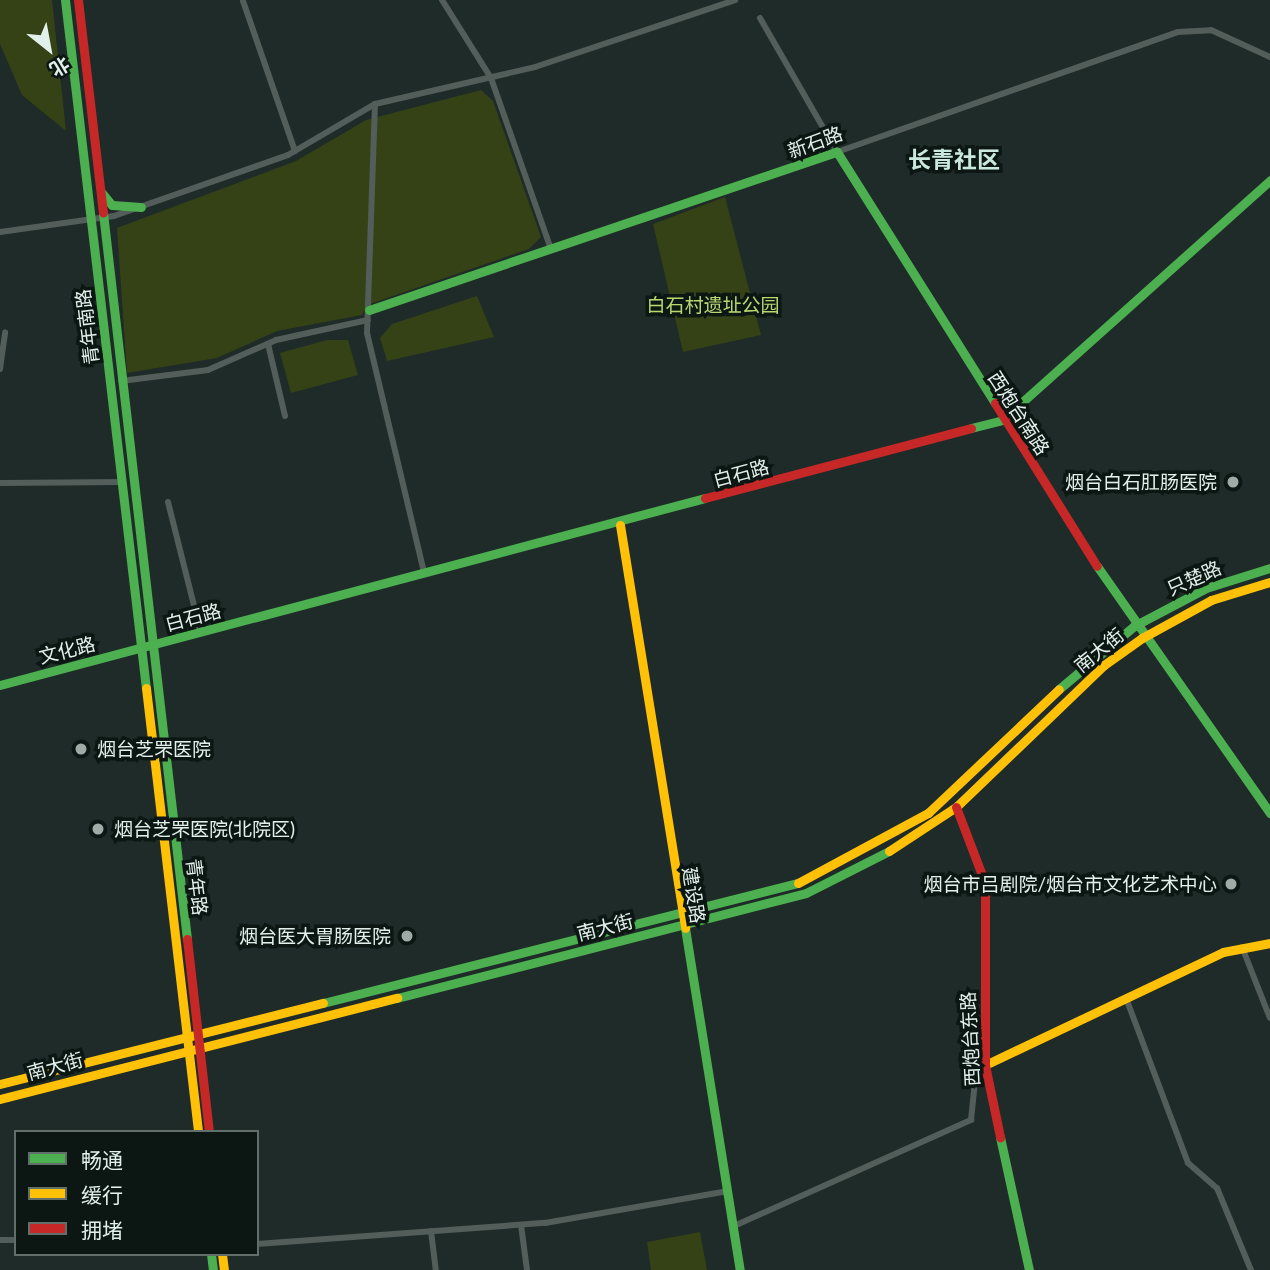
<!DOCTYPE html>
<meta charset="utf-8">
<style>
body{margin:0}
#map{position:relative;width:1270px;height:1270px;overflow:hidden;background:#1f2b28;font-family:Lato,"Noto Sans SC",sans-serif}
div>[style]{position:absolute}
.green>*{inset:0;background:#354216}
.street>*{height:6px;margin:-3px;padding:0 3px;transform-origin:3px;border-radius:3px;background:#535d59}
.fast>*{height:9px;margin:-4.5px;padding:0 4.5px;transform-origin:4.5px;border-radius:4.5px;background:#4caf50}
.slow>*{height:9px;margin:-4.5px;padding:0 4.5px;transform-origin:4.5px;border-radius:4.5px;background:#ffc107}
.jam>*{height:9px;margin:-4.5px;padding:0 4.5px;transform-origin:4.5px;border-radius:4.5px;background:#c62828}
.dots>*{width:19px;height:19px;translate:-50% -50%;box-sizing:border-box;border:4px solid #0c1713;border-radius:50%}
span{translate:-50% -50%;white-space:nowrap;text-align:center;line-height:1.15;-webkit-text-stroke:7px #0c1713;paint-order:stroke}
.street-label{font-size:19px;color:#e2f0eb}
.park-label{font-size:19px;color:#b9d771}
.poi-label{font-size:19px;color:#e2f0eb}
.right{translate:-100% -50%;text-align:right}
.left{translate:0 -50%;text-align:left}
.quarter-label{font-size:23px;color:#cbe8de;font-weight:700}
.legend{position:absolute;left:14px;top:1130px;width:245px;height:126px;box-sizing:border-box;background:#0c1713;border:2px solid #626e69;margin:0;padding:9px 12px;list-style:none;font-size:21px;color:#e2f0eb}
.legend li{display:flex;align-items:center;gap:14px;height:35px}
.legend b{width:35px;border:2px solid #626e69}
.north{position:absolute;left:14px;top:14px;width:70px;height:70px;-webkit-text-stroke:5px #0c1713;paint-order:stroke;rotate:149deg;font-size:19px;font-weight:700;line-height:28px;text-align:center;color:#e2f0eb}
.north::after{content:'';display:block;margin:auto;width:24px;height:32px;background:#e2f0eb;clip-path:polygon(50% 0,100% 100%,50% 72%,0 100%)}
</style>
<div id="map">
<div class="green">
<i style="clip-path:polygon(0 0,52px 0,66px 131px,22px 95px,0 44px)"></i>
<i style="clip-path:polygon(481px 90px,493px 101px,541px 237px,529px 249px,367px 305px,362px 315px,277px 331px,217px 358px,127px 373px,117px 228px,296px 161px,366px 120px)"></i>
<i style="clip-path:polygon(725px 197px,761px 335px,683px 352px,653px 224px)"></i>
<i style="clip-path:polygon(477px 296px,494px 337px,387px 361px,380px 338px,392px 324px)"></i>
<i style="clip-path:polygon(327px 340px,348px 340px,358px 375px,291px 393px,280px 353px)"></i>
<i style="clip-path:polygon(700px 1232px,707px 1270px,651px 1270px,647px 1242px)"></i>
</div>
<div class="street">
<i style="left:442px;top:0;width:92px;rotate:57.9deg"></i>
<i style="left:491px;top:78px;width:181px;rotate:70.7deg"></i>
<i style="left:243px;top:1px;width:159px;rotate:70.9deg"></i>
<i style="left:760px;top:18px;width:155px;rotate:60.1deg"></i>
<i style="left:837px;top:152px;width:361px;rotate:-19.4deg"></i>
<i style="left:1178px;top:32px;width:33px;rotate:-3deg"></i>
<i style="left:1211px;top:30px;width:65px;rotate:24.6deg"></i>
<i style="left:375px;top:104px;width:229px;rotate:92deg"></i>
<i style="left:367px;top:333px;width:246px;rotate:76.6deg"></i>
<i style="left:0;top:232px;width:115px;rotate:-8deg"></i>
<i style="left:114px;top:216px;width:184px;rotate:-19.3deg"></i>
<i style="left:288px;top:155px;width:101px;rotate:-30.4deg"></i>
<i style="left:375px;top:104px;width:164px;rotate:-13deg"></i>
<i style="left:535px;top:67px;width:211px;rotate:-18.5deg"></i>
<i style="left:268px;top:344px;width:74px;rotate:76.7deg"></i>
<i style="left:0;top:369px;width:37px;rotate:-82deg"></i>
<i style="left:121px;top:381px;width:88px;rotate:-7.2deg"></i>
<i style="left:208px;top:370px;width:74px;rotate:-23.8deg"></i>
<i style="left:276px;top:340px;width:94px;rotate:-12.3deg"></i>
<i style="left:0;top:483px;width:123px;rotate:-0.5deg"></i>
<i style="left:168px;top:502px;width:135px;rotate:75.9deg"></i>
<i style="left:1242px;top:947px;width:76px;rotate:68.5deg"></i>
<i style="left:1126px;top:998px;width:176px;rotate:69.4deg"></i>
<i style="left:1188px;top:1163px;width:38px;rotate:41deg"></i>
<i style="left:1217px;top:1188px;width:89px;rotate:67.5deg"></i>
<i style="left:521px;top:1225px;width:45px;rotate:82.4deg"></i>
<i style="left:734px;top:1226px;width:260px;rotate:-24.1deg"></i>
<i style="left:971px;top:1120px;width:48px;rotate:-84.1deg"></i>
<i style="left:976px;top:1072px;width:11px;rotate:-38deg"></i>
<i style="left:431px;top:1231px;width:39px;rotate:83deg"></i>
<i style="left:0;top:1240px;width:16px"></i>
<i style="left:257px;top:1244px;width:289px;rotate:-4.2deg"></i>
<i style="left:545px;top:1223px;width:186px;rotate:-9.9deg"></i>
</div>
<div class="fast">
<i style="left:65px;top:0;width:693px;rotate:83.29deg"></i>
<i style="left:101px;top:192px;width:17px;rotate:50deg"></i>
<i style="left:112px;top:205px;width:29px;rotate:4deg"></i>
<i style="left:103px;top:213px;width:731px;rotate:83.4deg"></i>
<i style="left:369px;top:310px;width:494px;rotate:-18.7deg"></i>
<i style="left:837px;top:152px;width:297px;rotate:57.8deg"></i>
<i style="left:971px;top:428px;width:32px;rotate:-14deg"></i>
<i style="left:1002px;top:420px;width:360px;rotate:-41.8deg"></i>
<i style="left:1097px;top:566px;width:302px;rotate:55deg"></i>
<i style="left:0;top:685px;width:729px;rotate:-14.86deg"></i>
<i style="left:1059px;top:689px;width:98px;rotate:-40deg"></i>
<i style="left:1134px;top:626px;width:81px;rotate:-27.8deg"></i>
<i style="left:1206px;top:588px;width:67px;rotate:-17.4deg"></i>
<i style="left:685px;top:928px;width:346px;rotate:80.9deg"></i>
<i style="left:397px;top:998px;width:422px;rotate:-14.4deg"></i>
<i style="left:806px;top:893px;width:93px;rotate:-26.8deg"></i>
<i style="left:323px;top:1003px;width:490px;rotate:-14.2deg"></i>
<i style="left:1000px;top:1137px;width:136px;rotate:77.7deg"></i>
<i style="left:211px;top:1254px;width:16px;rotate:83deg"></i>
</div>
<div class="slow">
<i style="left:620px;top:525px;width:408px;rotate:80.8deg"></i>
<i style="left:146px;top:688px;width:447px;rotate:83.3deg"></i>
<i style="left:889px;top:851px;width:80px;rotate:-33.3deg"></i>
<i style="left:956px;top:807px;width:205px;rotate:-43.8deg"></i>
<i style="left:1104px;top:665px;width:47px;rotate:-35.4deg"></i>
<i style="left:1142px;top:638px;width:79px;rotate:-28.8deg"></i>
<i style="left:1211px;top:600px;width:62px;rotate:-17deg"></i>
<i style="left:798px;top:883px;width:148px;rotate:-28.3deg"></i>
<i style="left:928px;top:813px;width:180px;rotate:-43.4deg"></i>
<i style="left:985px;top:1065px;width:263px;rotate:-25.4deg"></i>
<i style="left:1223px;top:952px;width:48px;rotate:-10.8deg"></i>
<i style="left:0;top:1084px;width:333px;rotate:-14.1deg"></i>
<i style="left:0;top:1099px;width:410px;rotate:-14.3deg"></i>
<i style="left:222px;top:1254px;width:16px;rotate:83deg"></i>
</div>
<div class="jam">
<i style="left:78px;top:0;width:214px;rotate:83.3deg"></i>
<i style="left:995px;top:403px;width:192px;rotate:58deg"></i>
<i style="left:705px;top:498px;width:275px;rotate:-14.7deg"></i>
<i style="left:956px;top:807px;width:81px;rotate:69.1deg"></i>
<i style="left:985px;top:883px;width:182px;rotate:90deg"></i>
<i style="left:985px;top:1065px;width:74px;rotate:78.2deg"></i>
<i style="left:187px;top:939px;width:194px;rotate:83.5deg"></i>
</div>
<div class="dots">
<i style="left:1233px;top:482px;background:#9eaba7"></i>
<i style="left:81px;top:749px;background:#9eaba7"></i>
<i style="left:98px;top:829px;background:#9eaba7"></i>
<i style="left:1231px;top:884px;background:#9eaba7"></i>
<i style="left:407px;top:936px;background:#9eaba7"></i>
</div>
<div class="street-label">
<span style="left:815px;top:142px;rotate:-20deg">新石路</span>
<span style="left:87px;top:327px;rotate:-97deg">青年南路</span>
<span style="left:1019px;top:413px;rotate:57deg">西炮台南路</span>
<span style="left:741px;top:473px;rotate:-15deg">白石路</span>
<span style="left:1194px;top:578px;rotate:-24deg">只楚路</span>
<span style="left:193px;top:617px;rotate:-15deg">白石路</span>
<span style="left:67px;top:650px;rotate:-14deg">文化路</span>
<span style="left:1099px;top:650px;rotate:-39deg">南大街</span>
<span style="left:197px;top:887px;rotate:83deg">青年路</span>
<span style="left:694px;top:895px;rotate:81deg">建设路</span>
<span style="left:605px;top:927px;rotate:-14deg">南大街</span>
<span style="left:970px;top:1039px;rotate:-93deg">西炮台东路</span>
<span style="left:55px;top:1066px;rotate:-15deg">南大街</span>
</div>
<div class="park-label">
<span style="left:713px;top:305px">白石村遗址公园</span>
</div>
<div class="poi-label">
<span class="right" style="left:1217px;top:482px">烟台白石肛肠医院</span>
<span class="left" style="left:97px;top:749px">烟台芝罘医院</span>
<span class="left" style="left:114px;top:829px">烟台芝罘医院(北院区)</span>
<span class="right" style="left:1217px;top:884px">烟台市吕剧院/烟台市文化艺术中心</span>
<span class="right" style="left:391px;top:936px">烟台医大胃肠医院</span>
</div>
<div class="quarter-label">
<span style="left:954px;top:159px">长青社区</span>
</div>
<ul class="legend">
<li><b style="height:9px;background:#4caf50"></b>畅通</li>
<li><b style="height:9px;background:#ffc107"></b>缓行</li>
<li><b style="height:9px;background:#c62828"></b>拥堵</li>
</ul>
<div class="north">北</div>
</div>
